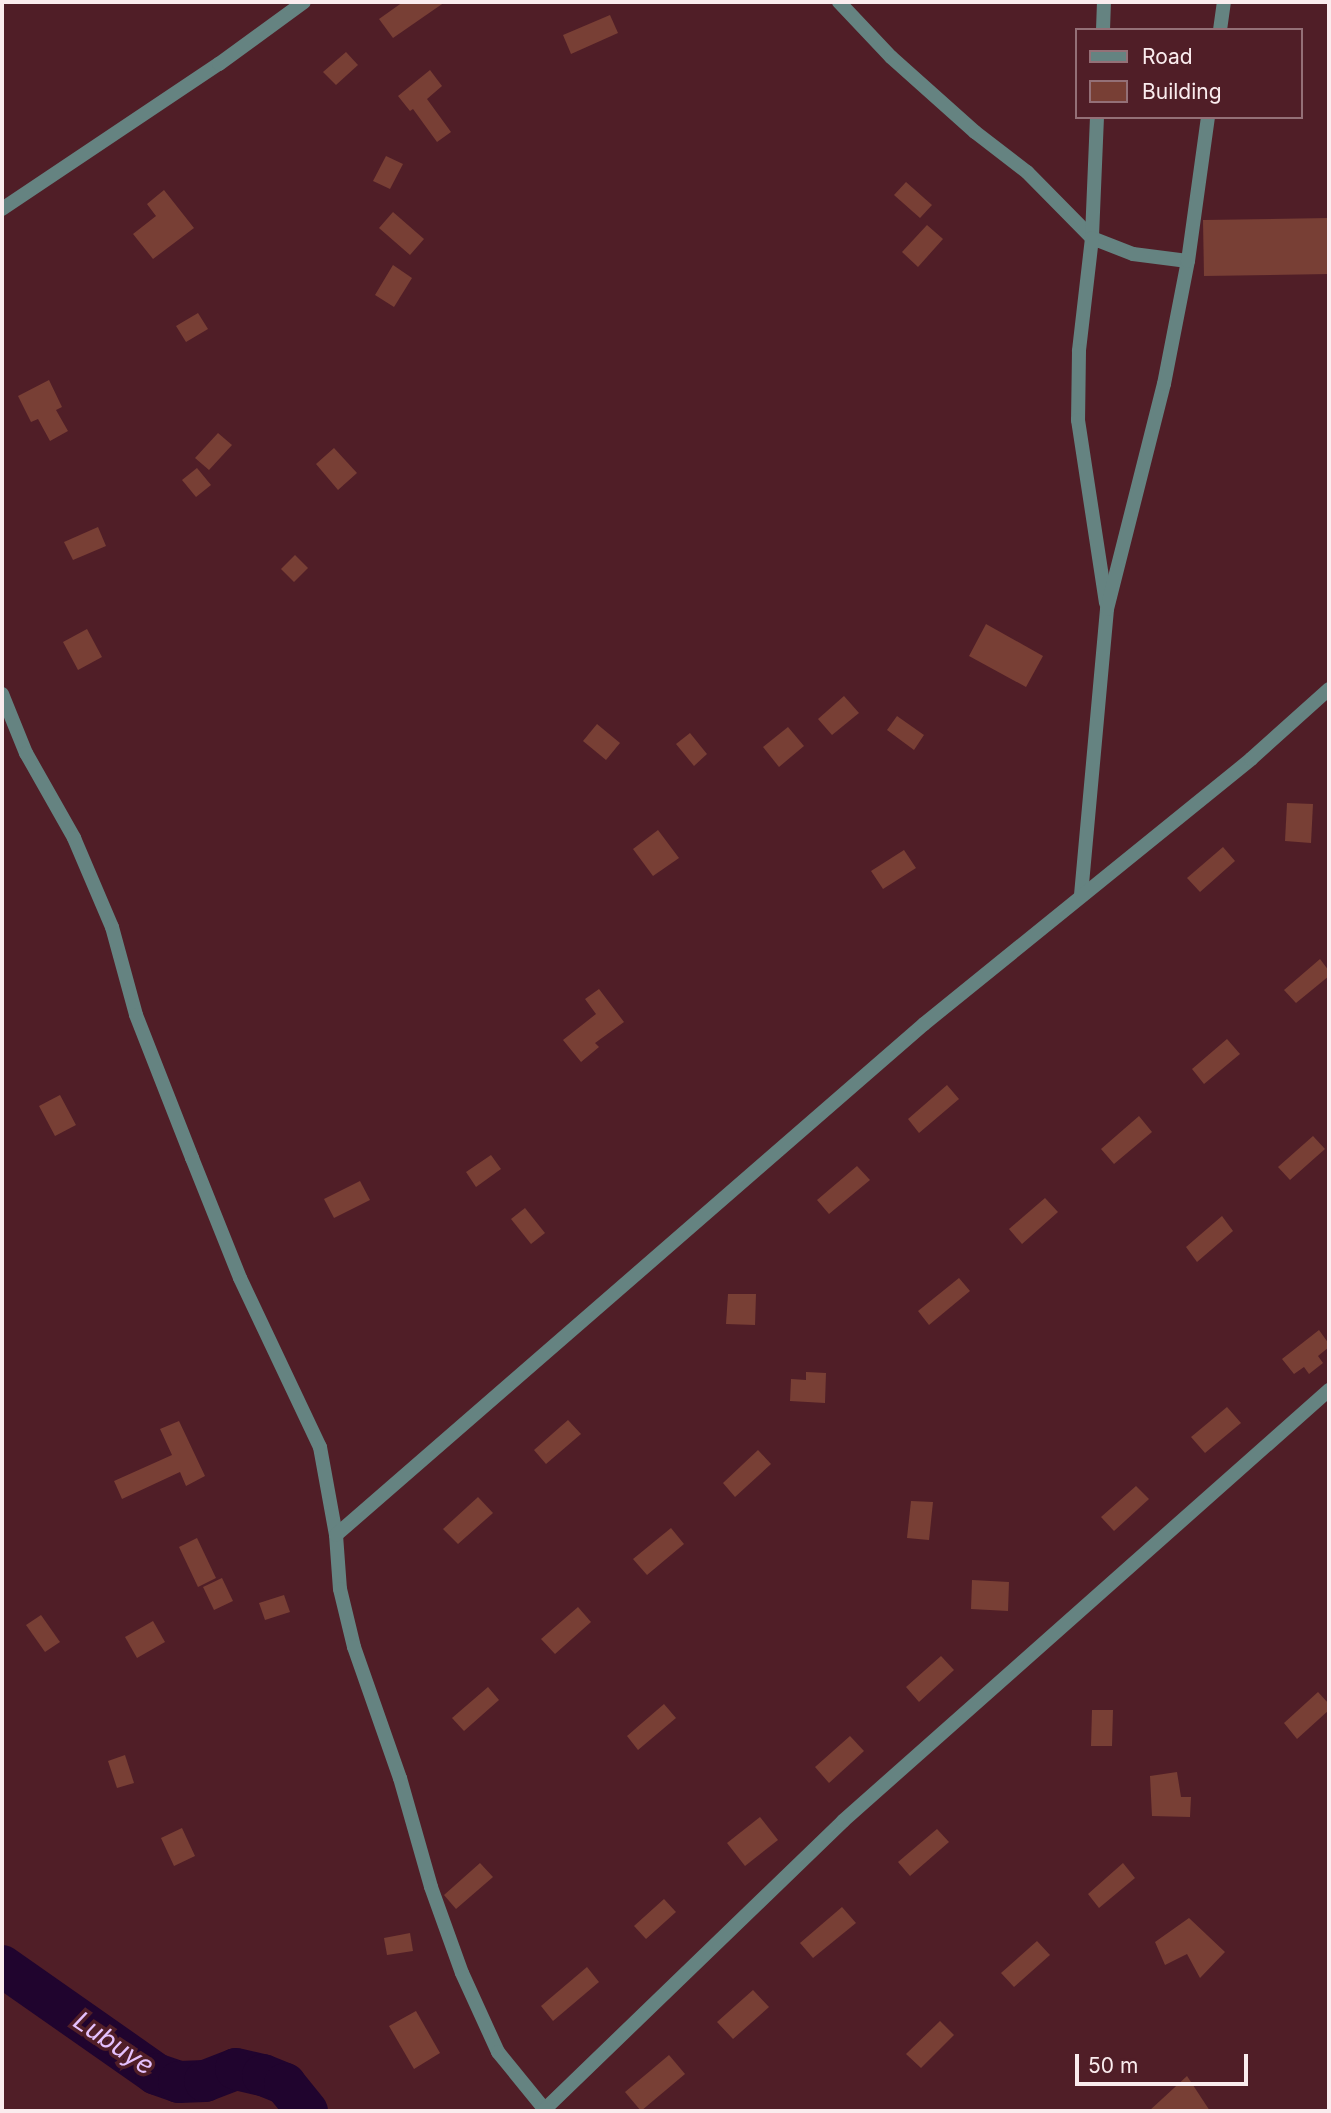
<!DOCTYPE html>
<style>
body{margin:0}
#map{position:relative;width:1331px;height:2113px;overflow:hidden;background:#501e27;font-family:Inter,sans-serif}
div>[style]{position:absolute}
.river>*{height:42px;margin:-21px;padding:0 21px;transform-origin:21px;border-radius:21px;background:#20042e}
.building>*{inset:0;background:#783f35}
.minor>*{height:14px;margin:-7px;padding:0 7px;transform-origin:7px;border-radius:7px;background:#658381}
span{translate:-50% -50%;white-space:nowrap;text-align:center;line-height:1.15;-webkit-text-stroke:7px #501e27;paint-order:stroke}
.water-label{font-size:26px;color:#e5c1fd;font-style:italic}
.frame{position:absolute;inset:0;border:4px solid #faecee;pointer-events:none}
.legend{position:absolute;left:1075px;top:28px;width:228px;height:91px;box-sizing:border-box;background:#501e27;border:2px solid #947077;margin:0;padding:9px 12px;list-style:none;font-size:21px;color:#faecee}
.legend li{display:flex;align-items:center;gap:14px;height:35px}
.legend b{width:35px;border:2px solid #947077}
.scale{position:absolute;left:1075px;top:2054px;width:173px;height:32px;box-sizing:border-box;border:4px solid #faecee;border-top:0;padding-left:9px;font-size:21px;line-height:24px;white-space:nowrap;color:#faecee;-webkit-text-stroke:5px #501e27;paint-order:stroke}
</style>
<div id="map">
<div class="river">
<i style="left:2px;top:1966px;width:188px;rotate:35deg"></i>
<i style="left:156px;top:2074px;width:24px;rotate:19deg"></i>
<i style="left:179px;top:2082px;width:26px;rotate:-2deg"></i>
<i style="left:205px;top:2081px;width:33px;rotate:-21deg"></i>
<i style="left:236px;top:2069px;width:28px;rotate:13deg"></i>
<i style="left:263px;top:2075px;width:24px;rotate:22deg"></i>
<i style="left:285px;top:2084px;width:35px;rotate:51deg"></i>
</div>
<div class="building">
<i style="clip-path:polygon(403px 2px,445px 2px,393px 38px,379px 19px)"></i>
<i style="clip-path:polygon(610px 15px,618px 33px,571px 54px,563px 35px)"></i>
<i style="clip-path:polygon(346px 52px,358px 65px,336px 85px,323px 72px)"></i>
<i style="clip-path:polygon(430px 70px,442px 86px,427px 99px,451px 132px,437px 142px,413px 109px,410px 111px,398px 96px)"></i>
<i style="clip-path:polygon(386px 156px,403px 164px,390px 189px,373px 181px)"></i>
<i style="clip-path:polygon(906px 182px,932px 205px,920px 218px,894px 195px)"></i>
<i style="clip-path:polygon(164px 190px,194px 228px,153px 259px,133px 234px,156px 216px,147px 204px)"></i>
<i style="clip-path:polygon(393px 212px,424px 239px,410px 255px,379px 228px)"></i>
<i style="clip-path:polygon(1329px 218px,1329px 274px,1204px 276px,1203px 220px)"></i>
<i style="clip-path:polygon(927px 225px,943px 239px,918px 267px,902px 252px)"></i>
<i style="clip-path:polygon(393px 265px,412px 278px,394px 307px,375px 295px)"></i>
<i style="clip-path:polygon(198px 313px,208px 329px,186px 342px,176px 326px)"></i>
<i style="clip-path:polygon(49px 380px,62px 407px,56px 410px,68px 431px,50px 441px,38px 419px,31px 422px,18px 396px)"></i>
<i style="clip-path:polygon(218px 433px,232px 445px,209px 470px,195px 458px)"></i>
<i style="clip-path:polygon(334px 448px,357px 473px,338px 490px,316px 464px)"></i>
<i style="clip-path:polygon(197px 468px,211px 485px,196px 497px,182px 480px)"></i>
<i style="clip-path:polygon(98px 527px,106px 546px,73px 560px,64px 542px)"></i>
<i style="clip-path:polygon(295px 555px,308px 568px,294px 582px,281px 569px)"></i>
<i style="clip-path:polygon(986px 624px,1043px 656px,1026px 687px,969px 656px)"></i>
<i style="clip-path:polygon(87px 629px,102px 657px,78px 670px,63px 642px)"></i>
<i style="clip-path:polygon(844px 696px,859px 713px,832px 735px,818px 719px)"></i>
<i style="clip-path:polygon(897px 716px,924px 735px,914px 750px,887px 730px)"></i>
<i style="clip-path:polygon(597px 724px,620px 743px,606px 760px,583px 741px)"></i>
<i style="clip-path:polygon(788px 727px,804px 746px,779px 767px,763px 747px)"></i>
<i style="clip-path:polygon(690px 733px,707px 754px,694px 766px,676px 744px)"></i>
<i style="clip-path:polygon(1287px 803px,1313px 804px,1311px 843px,1285px 841px)"></i>
<i style="clip-path:polygon(658px 830px,679px 858px,653px 876px,633px 849px)"></i>
<i style="clip-path:polygon(1223px 847px,1235px 861px,1200px 892px,1187px 878px)"></i>
<i style="clip-path:polygon(904px 850px,916px 868px,883px 889px,871px 871px)"></i>
<i style="clip-path:polygon(1320px 959px,1329px 971px,1329px 976px,1296px 1003px,1284px 990px)"></i>
<i style="clip-path:polygon(599px 989px,624px 1022px,595px 1043px,599px 1047px,581px 1062px,563px 1040px,596px 1014px,585px 999px)"></i>
<i style="clip-path:polygon(1227px 1039px,1240px 1054px,1204px 1084px,1192px 1069px)"></i>
<i style="clip-path:polygon(947px 1085px,959px 1099px,919px 1133px,908px 1119px)"></i>
<i style="clip-path:polygon(60px 1095px,76px 1125px,55px 1136px,39px 1106px)"></i>
<i style="clip-path:polygon(1139px 1116px,1152px 1132px,1114px 1164px,1101px 1149px)"></i>
<i style="clip-path:polygon(1313px 1136px,1325px 1149px,1290px 1180px,1278px 1167px)"></i>
<i style="clip-path:polygon(491px 1155px,501px 1169px,476px 1187px,466px 1172px)"></i>
<i style="clip-path:polygon(857px 1166px,870px 1180px,829px 1214px,817px 1200px)"></i>
<i style="clip-path:polygon(360px 1181px,370px 1200px,334px 1218px,324px 1199px)"></i>
<i style="clip-path:polygon(1045px 1198px,1058px 1212px,1022px 1244px,1009px 1229px)"></i>
<i style="clip-path:polygon(525px 1208px,545px 1233px,531px 1244px,511px 1219px)"></i>
<i style="clip-path:polygon(1222px 1216px,1233px 1231px,1197px 1262px,1186px 1247px)"></i>
<i style="clip-path:polygon(959px 1278px,970px 1291px,929px 1325px,918px 1311px)"></i>
<i style="clip-path:polygon(728px 1294px,756px 1294px,755px 1325px,726px 1324px)"></i>
<i style="clip-path:polygon(1319px 1330px,1329px 1344px,1329px 1347px,1318px 1356px,1323px 1363px,1309px 1374px,1304px 1367px,1294px 1374px,1282px 1359px)"></i>
<i style="clip-path:polygon(806px 1372px,826px 1373px,825px 1403px,790px 1401px,791px 1379px,806px 1380px)"></i>
<i style="clip-path:polygon(1227px 1407px,1241px 1423px,1205px 1453px,1191px 1437px)"></i>
<i style="clip-path:polygon(568px 1420px,581px 1434px,546px 1464px,534px 1450px)"></i>
<i style="clip-path:polygon(179px 1421px,205px 1476px,186px 1486px,180px 1472px,122px 1499px,114px 1481px,172px 1455px,160px 1429px)"></i>
<i style="clip-path:polygon(758px 1450px,771px 1464px,735px 1497px,723px 1483px)"></i>
<i style="clip-path:polygon(1136px 1486px,1149px 1499px,1114px 1531px,1101px 1517px)"></i>
<i style="clip-path:polygon(478px 1497px,493px 1513px,458px 1544px,443px 1529px)"></i>
<i style="clip-path:polygon(911px 1501px,933px 1502px,929px 1540px,907px 1538px)"></i>
<i style="clip-path:polygon(671px 1528px,684px 1544px,647px 1575px,633px 1559px)"></i>
<i style="clip-path:polygon(197px 1538px,216px 1578px,198px 1587px,179px 1547px)"></i>
<i style="clip-path:polygon(222px 1578px,233px 1601px,214px 1610px,203px 1587px)"></i>
<i style="clip-path:polygon(972px 1580px,1009px 1582px,1008px 1611px,971px 1609px)"></i>
<i style="clip-path:polygon(284px 1595px,290px 1612px,265px 1620px,259px 1603px)"></i>
<i style="clip-path:polygon(578px 1607px,591px 1622px,555px 1654px,541px 1639px)"></i>
<i style="clip-path:polygon(41px 1615px,60px 1642px,45px 1652px,26px 1625px)"></i>
<i style="clip-path:polygon(153px 1621px,165px 1642px,137px 1658px,125px 1637px)"></i>
<i style="clip-path:polygon(941px 1656px,954px 1670px,919px 1702px,906px 1687px)"></i>
<i style="clip-path:polygon(488px 1687px,499px 1700px,464px 1731px,452px 1718px)"></i>
<i style="clip-path:polygon(1318px 1692px,1329px 1704px,1329px 1710px,1297px 1739px,1284px 1723px)"></i>
<i style="clip-path:polygon(664px 1704px,676px 1718px,638px 1750px,627px 1736px)"></i>
<i style="clip-path:polygon(1092px 1710px,1113px 1710px,1112px 1746px,1091px 1746px)"></i>
<i style="clip-path:polygon(850px 1736px,864px 1751px,829px 1783px,815px 1767px)"></i>
<i style="clip-path:polygon(125px 1755px,134px 1783px,117px 1788px,108px 1761px)"></i>
<i style="clip-path:polygon(1177px 1772px,1181px 1797px,1191px 1797px,1190px 1817px,1152px 1816px,1150px 1776px)"></i>
<i style="clip-path:polygon(760px 1817px,778px 1840px,745px 1866px,727px 1843px)"></i>
<i style="clip-path:polygon(182px 1828px,195px 1856px,174px 1866px,161px 1838px)"></i>
<i style="clip-path:polygon(937px 1829px,949px 1842px,910px 1876px,898px 1862px)"></i>
<i style="clip-path:polygon(480px 1863px,493px 1877px,456px 1909px,444px 1895px)"></i>
<i style="clip-path:polygon(1123px 1863px,1135px 1878px,1099px 1908px,1088px 1894px)"></i>
<i style="clip-path:polygon(664px 1899px,676px 1912px,646px 1939px,634px 1926px)"></i>
<i style="clip-path:polygon(842px 1907px,856px 1923px,813px 1958px,800px 1943px)"></i>
<i style="clip-path:polygon(1189px 1918px,1225px 1952px,1200px 1978px,1187px 1954px,1165px 1965px,1155px 1942px)"></i>
<i style="clip-path:polygon(410px 1933px,413px 1951px,387px 1955px,384px 1938px)"></i>
<i style="clip-path:polygon(1037px 1941px,1050px 1955px,1014px 1987px,1001px 1973px)"></i>
<i style="clip-path:polygon(587px 1967px,599px 1982px,553px 2021px,541px 2006px)"></i>
<i style="clip-path:polygon(753px 1990px,769px 2007px,733px 2039px,717px 2022px)"></i>
<i style="clip-path:polygon(416px 2011px,440px 2053px,414px 2069px,389px 2026px)"></i>
<i style="clip-path:polygon(940px 2021px,954px 2035px,921px 2068px,906px 2054px)"></i>
<i style="clip-path:polygon(669px 2055px,685px 2074px,641px 2111px,625px 2092px)"></i>
<i style="clip-path:polygon(1187px 2076px,1210px 2111px,1149px 2111px)"></i>
</div>
<div class="minor">
<i style="left:839px;top:2px;width:76px;rotate:46.6deg"></i>
<i style="left:891px;top:57px;width:113px;rotate:41.8deg"></i>
<i style="left:975px;top:132px;width:66px;rotate:37.6deg"></i>
<i style="left:1027px;top:172px;width:93px;rotate:45.4deg"></i>
<i style="left:1092px;top:238px;width:44px;rotate:21.3deg"></i>
<i style="left:1133px;top:254px;width:55px;rotate:7.3deg"></i>
<i style="left:1103px;top:30px;width:28px;rotate:-88deg"></i>
<i style="left:1220px;top:30px;width:28px;rotate:-82deg"></i>
<i style="left:1097px;top:117px;width:121px;rotate:92.4deg"></i>
<i style="left:1092px;top:238px;width:114px;rotate:96.6deg"></i>
<i style="left:1079px;top:351px;width:69px;rotate:90.8deg"></i>
<i style="left:1078px;top:420px;width:185px;rotate:81.3deg"></i>
<i style="left:2px;top:209px;width:261px;rotate:-33.8deg"></i>
<i style="left:219px;top:64px;width:105px;rotate:-36.1deg"></i>
<i style="left:2px;top:694px;width:64px;rotate:67.9deg"></i>
<i style="left:26px;top:753px;width:98px;rotate:60.5deg"></i>
<i style="left:74px;top:838px;width:97px;rotate:66.9deg"></i>
<i style="left:112px;top:927px;width:91px;rotate:74.7deg"></i>
<i style="left:136px;top:1015px;width:154px;rotate:68.6deg"></i>
<i style="left:192px;top:1158px;width:129px;rotate:68.2deg"></i>
<i style="left:240px;top:1278px;width:187px;rotate:64.7deg"></i>
<i style="left:320px;top:1447px;width:89px;rotate:79.7deg"></i>
<i style="left:336px;top:1535px;width:54px;rotate:85.8deg"></i>
<i style="left:340px;top:1589px;width:60px;rotate:76.4deg"></i>
<i style="left:354px;top:1647px;width:139px;rotate:70.7deg"></i>
<i style="left:400px;top:1778px;width:113px;rotate:74.1deg"></i>
<i style="left:431px;top:1887px;width:91px;rotate:70.2deg"></i>
<i style="left:462px;top:1973px;width:87px;rotate:65.5deg"></i>
<i style="left:498px;top:2052px;width:76px;rotate:50.9deg"></i>
<i style="left:1081px;top:895px;width:287px;rotate:-84.8deg"></i>
<i style="left:1107px;top:609px;width:232px;rotate:-75.8deg"></i>
<i style="left:1164px;top:384px;width:125px;rotate:-79deg"></i>
<i style="left:1188px;top:261px;width:145px;rotate:-82.1deg"></i>
<i style="left:336px;top:1535px;width:779px;rotate:-40.99deg"></i>
<i style="left:924px;top:1024px;width:421px;rotate:-39deg"></i>
<i style="left:1251px;top:759px;width:105px;rotate:-41.9deg"></i>
<i style="left:544px;top:2110px;width:416px;rotate:-44deg"></i>
<i style="left:843px;top:1821px;width:650px;rotate:-41.57deg"></i>
</div>
<div class="water-label">
<span style="left:114px;top:2043px;rotate:34deg">Lubuye</span>
</div>
<div class="frame"></div>
<ul class="legend">
<li><b style="height:9px;background:#658381"></b>Road</li>
<li><b style="height:19px;background:#783f35"></b>Building</li>
</ul>
<div class="scale">50 m</div>
</div>
